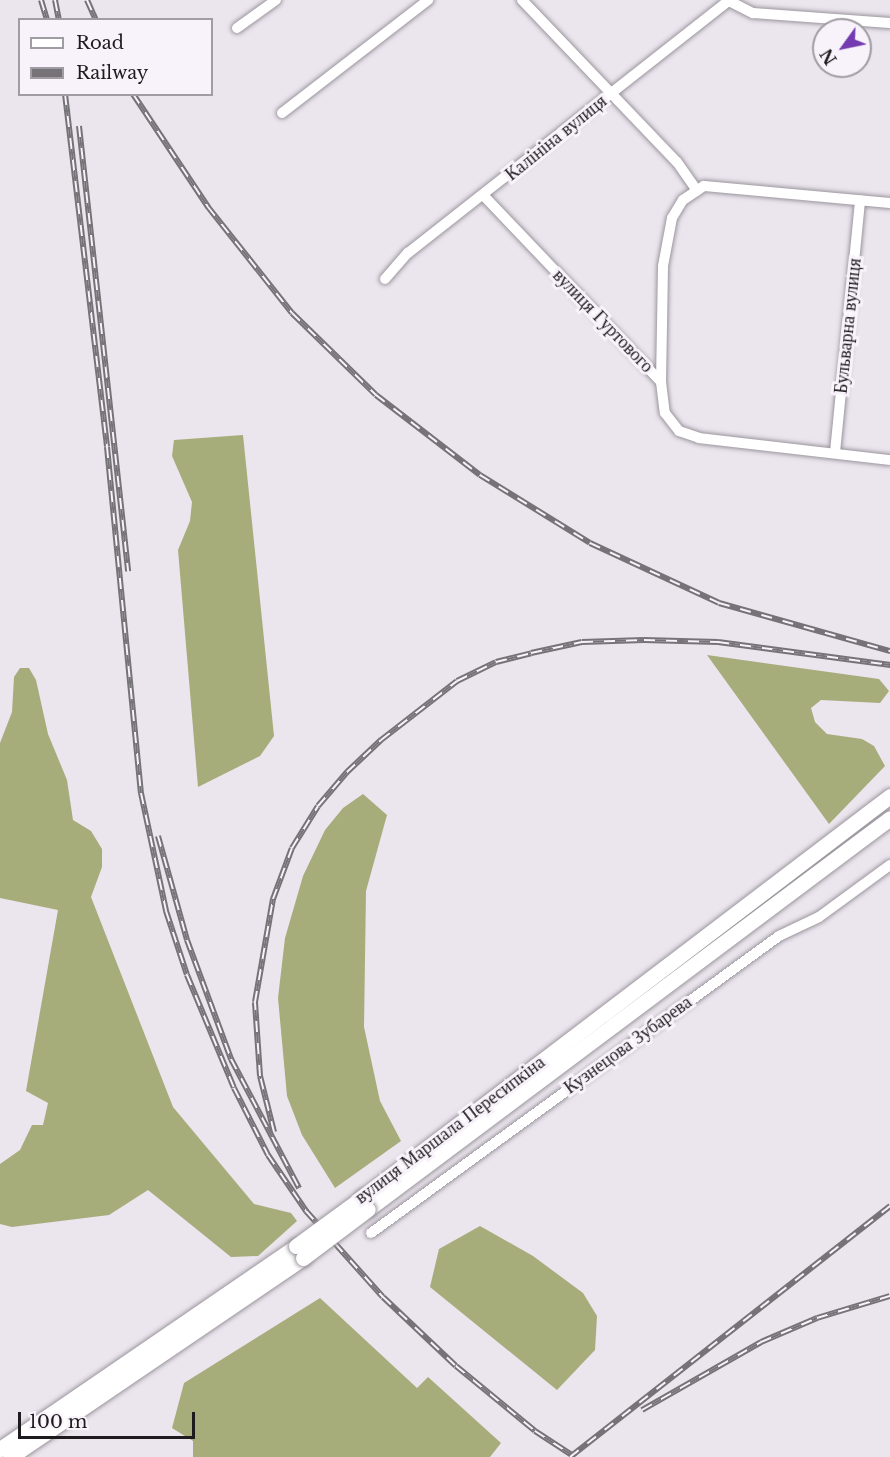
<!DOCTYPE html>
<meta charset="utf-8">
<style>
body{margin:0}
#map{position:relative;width:890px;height:1457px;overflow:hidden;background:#ebe5ee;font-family:"Libre Baskerville",serif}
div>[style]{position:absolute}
.forest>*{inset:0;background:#a7ac7b}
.roads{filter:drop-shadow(0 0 2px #9b959d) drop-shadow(0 0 2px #9b959d)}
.minor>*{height:10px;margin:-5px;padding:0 5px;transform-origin:5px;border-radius:5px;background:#fff}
.secondary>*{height:15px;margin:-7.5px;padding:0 7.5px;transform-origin:7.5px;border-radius:7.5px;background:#fff}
.rail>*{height:6px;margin-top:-3px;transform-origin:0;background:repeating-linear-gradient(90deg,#f8f2fb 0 11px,#767378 0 22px);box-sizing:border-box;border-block:2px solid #767378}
.bridges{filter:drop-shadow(0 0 2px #9b959d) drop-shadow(0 0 2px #9b959d)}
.secondary-bridge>*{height:15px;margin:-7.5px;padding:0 7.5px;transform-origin:7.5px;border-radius:7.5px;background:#fff}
span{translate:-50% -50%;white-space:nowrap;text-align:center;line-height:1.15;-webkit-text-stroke:6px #f8f2fb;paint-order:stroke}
.street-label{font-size:18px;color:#1d1b1e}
.legend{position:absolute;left:18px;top:18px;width:195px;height:78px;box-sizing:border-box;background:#f8f2fb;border:2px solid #a09ca3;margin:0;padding:8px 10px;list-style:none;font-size:18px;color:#1d1b1e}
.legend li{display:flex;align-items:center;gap:12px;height:30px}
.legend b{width:30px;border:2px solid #a09ca3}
.north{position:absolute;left:812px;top:18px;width:60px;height:60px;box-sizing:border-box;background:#f8f2fb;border:2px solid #a09ca3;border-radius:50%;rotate:237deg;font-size:16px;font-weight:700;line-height:24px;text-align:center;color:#1d1b1e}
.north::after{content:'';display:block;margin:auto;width:21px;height:27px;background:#743ab0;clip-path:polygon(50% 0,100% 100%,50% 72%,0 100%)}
.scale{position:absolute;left:18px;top:1412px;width:177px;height:27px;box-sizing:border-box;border:3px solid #1d1b1e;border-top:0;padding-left:8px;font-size:18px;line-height:21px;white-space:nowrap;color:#1d1b1e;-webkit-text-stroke:4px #f8f2fb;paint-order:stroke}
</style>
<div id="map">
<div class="forest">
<i style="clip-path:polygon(243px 435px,274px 736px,260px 756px,198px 787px,178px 550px,190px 521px,192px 502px,172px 456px,174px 440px)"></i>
<i style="clip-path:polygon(707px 655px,879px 679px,889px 691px,880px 703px,821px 700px,811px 708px,815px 722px,827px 734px,862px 739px,874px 746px,885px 766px,829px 824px)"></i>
<i style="clip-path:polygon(20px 668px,29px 668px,36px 680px,48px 734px,67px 780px,73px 820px,91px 831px,102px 849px,102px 867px,91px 897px,173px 1107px,254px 1204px,291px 1213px,297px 1221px,258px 1256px,231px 1257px,148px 1190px,109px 1215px,12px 1227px,0 1224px,0 1164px,20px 1150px,32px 1125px,43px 1125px,48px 1103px,26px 1091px,58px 910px,0 898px,0 743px,12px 712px,14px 677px)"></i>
<i style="clip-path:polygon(363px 794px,387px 815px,366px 891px,364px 1027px,380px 1101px,401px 1141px,335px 1188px,302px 1135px,287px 1096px,278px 998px,285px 938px,303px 876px,325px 830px,343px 808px)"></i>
<i style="clip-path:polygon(480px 1226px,533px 1256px,583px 1293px,597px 1316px,595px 1350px,557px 1390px,430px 1287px,439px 1249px)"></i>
<i style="clip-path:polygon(320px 1298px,417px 1388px,428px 1377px,501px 1443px,490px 1457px,193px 1457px,193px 1441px,172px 1428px,184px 1383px)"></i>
</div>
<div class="roads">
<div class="minor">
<i style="left:522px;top:0;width:224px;rotate:46.3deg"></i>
<i style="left:677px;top:162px;width:35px;rotate:55deg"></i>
<i style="left:729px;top:1px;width:27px;rotate:27deg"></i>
<i style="left:753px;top:13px;width:137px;rotate:4.2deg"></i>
<i style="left:237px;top:28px;width:48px;rotate:-35.7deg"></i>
<i style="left:282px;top:113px;width:185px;rotate:-37.7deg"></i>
<i style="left:484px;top:196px;width:257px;rotate:46.4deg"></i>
<i style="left:661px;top:382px;width:31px;rotate:83deg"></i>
<i style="left:665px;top:413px;width:23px;rotate:52deg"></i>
<i style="left:679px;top:431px;width:21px;rotate:19deg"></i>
<i style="left:699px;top:438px;width:192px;rotate:6.6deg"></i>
<i style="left:385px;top:279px;width:35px;rotate:-49deg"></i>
<i style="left:408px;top:253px;width:410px;rotate:-38.2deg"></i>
<i style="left:661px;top:382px;width:116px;rotate:-89deg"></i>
<i style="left:663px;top:266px;width:49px;rotate:-79.4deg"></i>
<i style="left:672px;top:218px;width:21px;rotate:-59deg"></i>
<i style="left:683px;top:200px;width:25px;rotate:-34deg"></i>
<i style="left:704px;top:186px;width:187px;rotate:5.2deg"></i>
<i style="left:835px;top:452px;width:253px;rotate:-84.3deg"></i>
<i style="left:371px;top:1233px;width:505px;rotate:-36.05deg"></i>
<i style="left:779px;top:936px;width:44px;rotate:-25.4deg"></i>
<i style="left:819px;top:917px;width:88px;rotate:-36.2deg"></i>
</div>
<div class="secondary">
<i style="left:363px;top:1197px;width:662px;rotate:-37.27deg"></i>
<i style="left:368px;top:1209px;width:652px;rotate:-36.83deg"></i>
<i style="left:0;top:1449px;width:359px;rotate:-34.4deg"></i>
<i style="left:10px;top:1457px;width:354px;rotate:-34.2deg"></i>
</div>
</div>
<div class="rail">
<i style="left:41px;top:0;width:21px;rotate:73deg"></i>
<i style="left:55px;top:0;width:20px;rotate:79deg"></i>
<i style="left:87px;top:0;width:22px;rotate:66deg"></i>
<i style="left:65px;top:94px;width:355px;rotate:83.2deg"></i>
<i style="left:107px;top:447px;width:348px;rotate:84.4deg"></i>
<i style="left:141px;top:793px;width:121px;rotate:78deg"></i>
<i style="left:166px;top:911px;width:67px;rotate:71.8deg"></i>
<i style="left:187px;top:975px;width:122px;rotate:67.4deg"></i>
<i style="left:234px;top:1088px;width:75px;rotate:63.1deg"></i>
<i style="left:268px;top:1155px;width:68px;rotate:55.8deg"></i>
<i style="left:306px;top:1211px;width:115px;rotate:48.2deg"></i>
<i style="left:383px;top:1297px;width:100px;rotate:43.4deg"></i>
<i style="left:456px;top:1366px;width:102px;rotate:39.4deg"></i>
<i style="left:535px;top:1431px;width:48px;rotate:33deg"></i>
<i style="left:133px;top:94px;width:136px;rotate:56.4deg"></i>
<i style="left:208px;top:207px;width:135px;rotate:51.6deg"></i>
<i style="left:292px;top:313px;width:117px;rotate:44.3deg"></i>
<i style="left:376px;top:395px;width:131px;rotate:37.6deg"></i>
<i style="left:480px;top:475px;width:129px;rotate:31.7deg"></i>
<i style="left:590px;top:543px;width:142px;rotate:24.9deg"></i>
<i style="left:719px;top:603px;width:178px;rotate:15.7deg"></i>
<i style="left:79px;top:126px;width:448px;rotate:83.7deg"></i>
<i style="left:158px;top:836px;width:108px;rotate:74.4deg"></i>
<i style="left:187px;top:940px;width:127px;rotate:69.7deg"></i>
<i style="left:231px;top:1059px;width:146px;rotate:62.2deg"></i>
<i style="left:274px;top:1132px;width:58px;rotate:-104deg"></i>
<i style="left:260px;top:1076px;width:74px;rotate:-93.9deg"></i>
<i style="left:255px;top:1002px;width:105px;rotate:-80.1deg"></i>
<i style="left:273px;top:899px;width:54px;rotate:-69.6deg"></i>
<i style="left:292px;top:848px;width:49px;rotate:-58.2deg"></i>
<i style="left:318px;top:806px;width:45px;rotate:-49.5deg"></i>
<i style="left:347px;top:772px;width:47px;rotate:-43.3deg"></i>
<i style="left:381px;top:740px;width:96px;rotate:-37.8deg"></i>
<i style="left:457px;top:681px;width:43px;rotate:-26deg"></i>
<i style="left:496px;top:662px;width:36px;rotate:-14deg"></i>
<i style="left:531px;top:653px;width:52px;rotate:-12.2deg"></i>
<i style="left:582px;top:642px;width:62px;rotate:-1.8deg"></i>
<i style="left:644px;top:640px;width:74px;rotate:1.5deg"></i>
<i style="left:718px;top:642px;width:174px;rotate:7.6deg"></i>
<i style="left:642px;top:1410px;width:137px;rotate:-29.7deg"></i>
<i style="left:761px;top:1342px;width:61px;rotate:-23.2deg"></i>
<i style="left:817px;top:1318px;width:76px;rotate:-16.8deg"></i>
<i style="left:570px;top:1457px;width:407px;rotate:-38.1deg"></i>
</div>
<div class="bridges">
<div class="secondary-bridge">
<i style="left:296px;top:1246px;width:83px;rotate:-36.2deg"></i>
<i style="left:303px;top:1258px;width:81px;rotate:-37deg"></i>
</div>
</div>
<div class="street-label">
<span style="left:556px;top:138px;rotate:-39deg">Калініна вулиця</span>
<span style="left:603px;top:321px;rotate:46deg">вулиця Гуртового</span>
<span style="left:848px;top:326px;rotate:-84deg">Бульварна вулиця</span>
<span style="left:628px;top:1045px;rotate:-36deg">Кузнецова Зубарева</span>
<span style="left:450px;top:1130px;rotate:-37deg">вулиця Маршала Пересипкіна</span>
</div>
<ul class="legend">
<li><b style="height:8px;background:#fff"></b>Road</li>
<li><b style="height:8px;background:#767378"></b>Railway</li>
</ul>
<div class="north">N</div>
<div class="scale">100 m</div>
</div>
